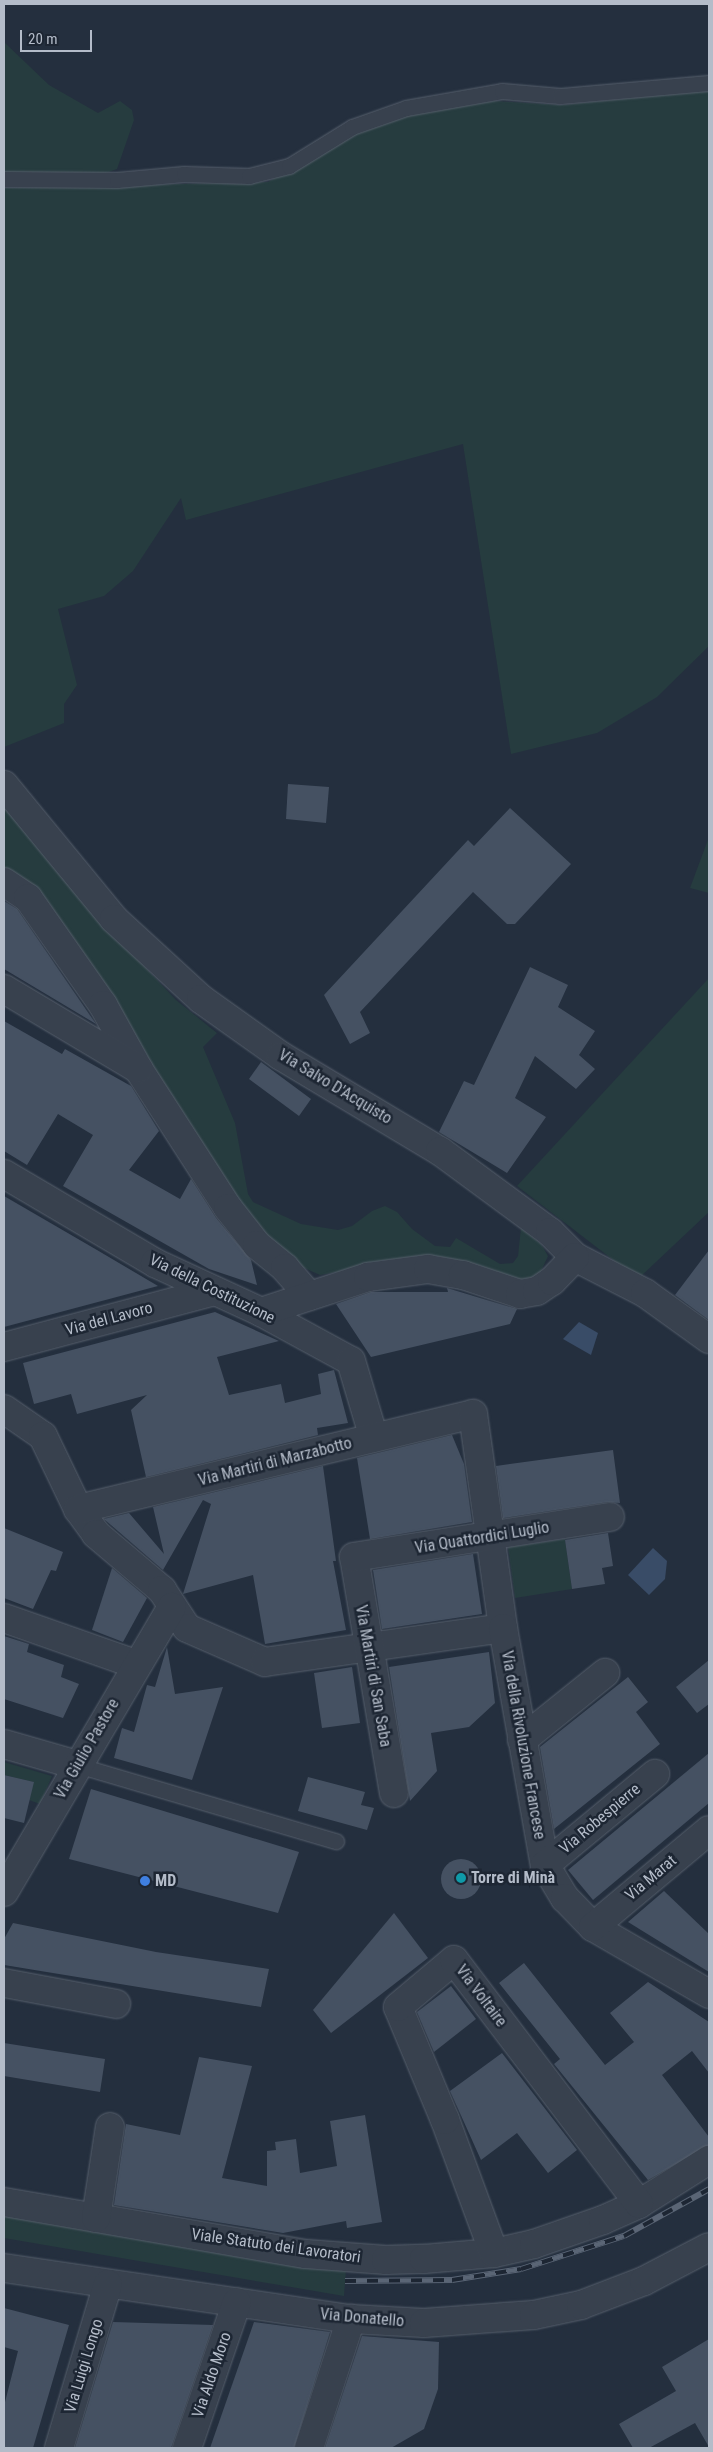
<!DOCTYPE html>
<meta charset="utf-8">
<style>
body{margin:0}
#map{position:relative;width:713px;height:2452px;overflow:hidden;background:#242f3e;font-family:"Roboto Condensed",sans-serif}
div>[style]{position:absolute}
.green>*{inset:0;background:#263c3f}
.water>*{inset:0;background:#394c67}
.building>*{inset:0;background:#455162}
.round{border-radius:50%}
.roads{filter:drop-shadow(0 0 1px #565f6c) drop-shadow(0 0 1px #565f6c)}
.lane>*{height:15px;margin:-7.5px;padding:0 7.5px;transform-origin:7.5px;border-radius:7.5px;background:#38414e}
.street>*{height:28px;margin:-14px;padding:0 14px;transform-origin:14px;border-radius:14px;background:#38414e}
.rail>*{height:5.5px;margin-top:-2.75px;transform-origin:0;background:repeating-linear-gradient(90deg,#1d2633 0 11px,#5a6575 0 22px);box-sizing:border-box;border-block:1px solid #5a6575}
.dots>*{width:14px;height:14px;translate:-50% -50%;box-sizing:border-box;border:2px solid #1d2633;border-radius:50%}
span{translate:-50% -50%;white-space:nowrap;text-align:center;line-height:1.15;-webkit-text-stroke:5px #1d2633;paint-order:stroke}
.street-label{font-size:16px;color:#b4bcc9}
.poi-label{font-size:16px;color:#b4bcc9;font-weight:700}
.left{translate:0 -50%;text-align:left}
.frame{position:absolute;inset:0;border:5px solid #b4bcc9;pointer-events:none}
.scale{position:absolute;left:20px;top:30px;width:72px;height:22px;box-sizing:border-box;border:2px solid #b4bcc9;border-top:0;padding-left:6px;font-size:15px;line-height:18px;white-space:nowrap;color:#b4bcc9;-webkit-text-stroke:4px #1d2633;paint-order:stroke}
</style>
<div id="map">
<div class="green">
<i style="clip-path:polygon(4px 42px,49px 85px,98px 113px,120px 101px,132px 110px,134px 120px,117px 169px,103px 174px,4px 173px)"></i>
<i style="clip-path:polygon(709px 90px,709px 646px,657px 697px,597px 733px,511px 754px,463px 444px,186px 520px,181px 498px,133px 571px,104px 596px,58px 609px,77px 685px,64px 704px,64px 723px,4px 747px,4px 188px,268px 182px,356px 131px,404px 114px,494px 101px,562px 105px)"></i>
<i style="clip-path:polygon(4px 803px,109px 929px,176px 1000px,217px 1033px,203px 1047px,235px 1123px,248px 1194px,253px 1202px,301px 1224px,338px 1230px,352px 1226px,372px 1211px,385px 1206px,397px 1212px,412px 1229px,435px 1246px,450px 1247px,456px 1238px,500px 1264px,513px 1263px,518px 1256px,521px 1228px,541px 1244px,548px 1256px,537px 1280px,509px 1283px,423px 1257px,320px 1275px,284px 1259px,192px 1143px,144px 1050px,45px 904px,4px 869px)"></i>
<i style="clip-path:polygon(709px 837px,709px 893px,690px 888px)"></i>
<i style="clip-path:polygon(709px 978px,709px 1212px,638px 1279px,517px 1186px)"></i>
<i style="clip-path:polygon(565px 1539px,572px 1589px,515px 1598px,508px 1547px)"></i>
<i style="clip-path:polygon(4px 1762px,52px 1776px,40px 1804px,29px 1800px,33px 1782px,4px 1775px)"></i>
<i style="clip-path:polygon(4px 2216px,346px 2269px,344px 2296px,4px 2238px)"></i>
</div>
<div class="water">
<i style="clip-path:polygon(579px 1322px,598px 1333px,591px 1355px,563px 1339px)"></i>
<i style="clip-path:polygon(653px 1548px,667px 1561px,665px 1579px,649px 1595px,628px 1575px)"></i>
</div>
<div class="building">
<i style="clip-path:polygon(288px 784px,329px 787px,326px 823px,286px 819px)"></i>
<i style="clip-path:polygon(510px 808px,571px 864px,515px 924px,507px 924px,473px 892px,360px 1012px,370px 1033px,350px 1044px,324px 995px,468px 840px,474px 846px)"></i>
<i style="clip-path:polygon(4px 901px,17px 909px,96px 1024px,4px 969px)"></i>
<i style="clip-path:polygon(530px 967px,568px 985px,558px 1007px,595px 1031px,579px 1055px,595px 1069px,576px 1089px,535px 1056px,515px 1098px,546px 1117px,507px 1173px,439px 1132px,464px 1081px,474px 1085px)"></i>
<i style="clip-path:polygon(4px 1021px,62px 1054px,65px 1049px,131px 1086px,159px 1131px,129px 1170px,180px 1199px,191px 1179px,216px 1218px,251px 1260px,257px 1285px,209px 1269px,63px 1186px,93px 1135px,58px 1114px,27px 1165px,4px 1151px)"></i>
<i style="clip-path:polygon(261px 1062px,311px 1099px,299px 1116px,249px 1079px)"></i>
<i style="clip-path:polygon(4px 1196px,97px 1250px,158px 1286px,4px 1327px)"></i>
<i style="clip-path:polygon(709px 1250px,709px 1320px,675px 1295px)"></i>
<i style="clip-path:polygon(447px 1288px,517px 1309px,510px 1324px,371px 1357px,336px 1304px,371px 1292px,448px 1292px)"></i>
<i style="clip-path:polygon(215px 1312px,279px 1341px,217px 1357px,229px 1395px,281px 1384px,285px 1403px,321px 1394px,318px 1374px,334px 1370px,348px 1423px,317px 1428px,318px 1435px,146px 1477px,131px 1410px,147px 1395px,77px 1414px,71px 1394px,34px 1404px,23px 1363px)"></i>
<i style="clip-path:polygon(452px 1435px,464px 1464px,472px 1522px,370px 1539px,357px 1458px)"></i>
<i style="clip-path:polygon(613px 1450px,620px 1503px,608px 1502px,503px 1518px,496px 1466px)"></i>
<i style="clip-path:polygon(323px 1466px,336px 1561px,333px 1561px,346px 1630px,265px 1644px,253px 1575px,183px 1594px,211px 1504px,203px 1500px,163px 1570px,104px 1519px,129px 1513px,164px 1554px,153px 1507px)"></i>
<i style="clip-path:polygon(4px 1528px,63px 1552px,56px 1571px,51px 1570px,33px 1609px,4px 1598px)"></i>
<i style="clip-path:polygon(608px 1533px,613px 1566px,602px 1568px,605px 1584px,572px 1589px,565px 1540px)"></i>
<i style="clip-path:polygon(473px 1554px,482px 1614px,382px 1629px,373px 1570px)"></i>
<i style="clip-path:polygon(112px 1568px,147px 1598px,123px 1642px,92px 1630px)"></i>
<i style="clip-path:polygon(4px 1636px,29px 1644px,27px 1652px,64px 1665px,61px 1677px,79px 1684px,63px 1718px,4px 1699px)"></i>
<i style="clip-path:polygon(167px 1647px,175px 1694px,223px 1687px,192px 1780px,114px 1758px,122px 1728px,134px 1732px,147px 1685px,155px 1687px)"></i>
<i style="clip-path:polygon(489px 1652px,495px 1703px,469px 1727px,431px 1733px,437px 1771px,410px 1801px,389px 1667px)"></i>
<i style="clip-path:polygon(709px 1660px,709px 1704px,697px 1713px,676px 1687px)"></i>
<i style="clip-path:polygon(352px 1667px,360px 1723px,322px 1728px,314px 1673px)"></i>
<i style="clip-path:polygon(628px 1677px,648px 1702px,636px 1712px,660px 1744px,554px 1829px,540px 1747px)"></i>
<i style="clip-path:polygon(709px 1753px,709px 1803px,593px 1900px,568px 1870px)"></i>
<i style="clip-path:polygon(4px 1775px,34px 1782px,24px 1823px,4px 1818px)"></i>
<i style="clip-path:polygon(308px 1777px,365px 1792px,361px 1805px,374px 1808px,367px 1830px,298px 1811px)"></i>
<i style="clip-path:polygon(91px 1789px,299px 1852px,278px 1913px,69px 1859px)"></i>
<i class="round" style="left:441px;top:1859px;width:40px;height:40px"></i>
<i style="clip-path:polygon(664px 1891px,709px 1934px,709px 1972px,628px 1922px)"></i>
<i style="clip-path:polygon(394px 1913px,428px 1958px,331px 2033px,313px 2010px)"></i>
<i style="clip-path:polygon(13px 1923px,156px 1952px,269px 1969px,261px 2007px,4px 1965px,4px 1939px)"></i>
<i style="clip-path:polygon(524px 1963px,605px 2065px,634px 2042px,610px 2013px,648px 1982px,709px 2022px,709px 2073px,692px 2051px,662px 2075px,709px 2137px,709px 2145px,648px 2180px,554px 2064px,560px 2059px,499px 1983px)"></i>
<i style="clip-path:polygon(451px 1986px,476px 2019px,434px 2052px,417px 2012px)"></i>
<i style="clip-path:polygon(4px 2043px,105px 2059px,100px 2092px,4px 2076px)"></i>
<i style="clip-path:polygon(502px 2053px,577px 2150px,548px 2173px,517px 2133px,481px 2160px,450px 2091px)"></i>
<i style="clip-path:polygon(199px 2057px,252px 2066px,222px 2178px,267px 2186px,267px 2151px,276px 2150px,275px 2142px,296px 2139px,300px 2173px,337px 2166px,330px 2121px,365px 2115px,382px 2222px,347px 2228px,346px 2221px,283px 2233px,114px 2205px,126px 2124px,180px 2135px)"></i>
<i style="clip-path:polygon(4px 2308px,69px 2325px,33px 2448px,4px 2448px,4px 2406px,18px 2351px,4px 2347px)"></i>
<i style="clip-path:polygon(113px 2322px,213px 2325px,171px 2448px,75px 2448px)"></i>
<i style="clip-path:polygon(254px 2322px,330px 2332px,294px 2448px,210px 2448px)"></i>
<i style="clip-path:polygon(362px 2336px,439px 2342px,438px 2389px,424px 2429px,391px 2448px,325px 2448px)"></i>
<i style="clip-path:polygon(709px 2339px,709px 2447px,695px 2423px,649px 2448px,633px 2448px,619px 2424px,676px 2391px,662px 2367px)"></i>
</div>
<div class="roads">
<div class="lane">
<i style="left:4px;top:179px;width:113px;rotate:0.5deg"></i>
<i style="left:117px;top:180px;width:67px;rotate:-5.1deg"></i>
<i style="left:184px;top:174px;width:65px;rotate:1.8deg"></i>
<i style="left:249px;top:176px;width:41px;rotate:-14deg"></i>
<i style="left:289px;top:166px;width:74px;rotate:-31.8deg"></i>
<i style="left:352px;top:127px;width:57px;rotate:-19.4deg"></i>
<i style="left:406px;top:108px;width:97px;rotate:-10deg"></i>
<i style="left:502px;top:91px;width:58px;rotate:4.9deg"></i>
<i style="left:560px;top:96px;width:150px;rotate:-5deg"></i>
<i style="left:77px;top:1765px;width:270px;rotate:16.4deg"></i>
</div>
<div class="street">
<i style="left:4px;top:785px;width:173px;rotate:50.6deg"></i>
<i style="left:114px;top:919px;width:118px;rotate:42.6deg"></i>
<i style="left:201px;top:999px;width:98px;rotate:35.5deg"></i>
<i style="left:281px;top:1056px;width:185px;rotate:30.9deg"></i>
<i style="left:440px;top:1151px;width:137px;rotate:36.4deg"></i>
<i style="left:550px;top:1232px;width:35px;rotate:45deg"></i>
<i style="left:575px;top:1257px;width:79px;rotate:27.2deg"></i>
<i style="left:645px;top:1293px;width:79px;rotate:35.7deg"></i>
<i style="left:4px;top:882px;width:29px;rotate:34deg"></i>
<i style="left:28px;top:898px;width:131px;rotate:55deg"></i>
<i style="left:103px;top:1005px;width:74px;rotate:61deg"></i>
<i style="left:139px;top:1070px;width:164px;rotate:57.2deg"></i>
<i style="left:228px;top:1208px;width:47px;rotate:51.9deg"></i>
<i style="left:257px;top:1245px;width:36px;rotate:39deg"></i>
<i style="left:285px;top:1268px;width:37px;rotate:49deg"></i>
<i style="left:4px;top:989px;width:156px;rotate:30.8deg"></i>
<i style="left:4px;top:1174px;width:175px;rotate:30.5deg"></i>
<i style="left:155px;top:1263px;width:117px;rotate:24.8deg"></i>
<i style="left:261px;top:1312px;width:102px;rotate:28.6deg"></i>
<i style="left:351px;top:1361px;width:80px;rotate:73.4deg"></i>
<i style="left:261px;top:1312px;width:113px;rotate:-18.1deg"></i>
<i style="left:368px;top:1277px;width:61px;rotate:-7.6deg"></i>
<i style="left:428px;top:1269px;width:36px;rotate:10deg"></i>
<i style="left:463px;top:1275px;width:60px;rotate:18.4deg"></i>
<i style="left:520px;top:1294px;width:17px;rotate:-10deg"></i>
<i style="left:537px;top:1291px;width:18px;rotate:-34deg"></i>
<i style="left:552px;top:1281px;width:33px;rotate:-46deg"></i>
<i style="left:4px;top:1347px;width:218px;rotate:-14.9deg"></i>
<i style="left:4px;top:1409px;width:47px;rotate:34.7deg"></i>
<i style="left:43px;top:1436px;width:81px;rotate:64.4deg"></i>
<i style="left:78px;top:1509px;width:31px;rotate:54deg"></i>
<i style="left:96px;top:1534px;width:87px;rotate:40.3deg"></i>
<i style="left:162px;top:1590px;width:45px;rotate:56.7deg"></i>
<i style="left:187px;top:1628px;width:85px;rotate:23.6deg"></i>
<i style="left:265px;top:1662px;width:240px;rotate:-8.1deg"></i>
<i style="left:78px;top:1509px;width:406px;rotate:-13.5deg"></i>
<i style="left:473px;top:1414px;width:216px;rotate:82deg"></i>
<i style="left:503px;top:1628px;width:241px;rotate:80deg"></i>
<i style="left:545px;top:1865px;width:39px;rotate:59deg"></i>
<i style="left:565px;top:1898px;width:40px;rotate:46deg"></i>
<i style="left:593px;top:1927px;width:134px;rotate:30deg"></i>
<i style="left:4px;top:1618px;width:139px;rotate:19.3deg"></i>
<i style="left:522px;top:1740px;width:107px;rotate:-38.9deg"></i>
<i style="left:4px;top:1744px;width:76px;rotate:16deg"></i>
<i style="left:394px;top:1793px;width:239px;rotate:-99.6deg"></i>
<i style="left:354px;top:1557px;width:259px;rotate:-8.9deg"></i>
<i style="left:545px;top:1865px;width:143px;rotate:-39.6deg"></i>
<i style="left:4px;top:1892px;width:331px;rotate:-59.5deg"></i>
<i style="left:593px;top:1927px;width:151px;rotate:-39.9deg"></i>
<i style="left:4px;top:1983px;width:114px;rotate:10.6deg"></i>
<i style="left:4px;top:2202px;width:306px;rotate:9.8deg"></i>
<i style="left:306px;top:2254px;width:80px;rotate:4.3deg"></i>
<i style="left:386px;top:2260px;width:38px;rotate:-2deg"></i>
<i style="left:424px;top:2259px;width:70px;rotate:-4.9deg"></i>
<i style="left:494px;top:2253px;width:41px;rotate:-12.7deg"></i>
<i style="left:534px;top:2244px;width:73px;rotate:-19.2deg"></i>
<i style="left:603px;top:2220px;width:39px;rotate:-24deg"></i>
<i style="left:639px;top:2204px;width:83px;rotate:-32.2deg"></i>
<i style="left:96px;top:2218px;width:92px;rotate:-81.3deg"></i>
<i style="left:494px;top:2253px;width:142px;rotate:-110.2deg"></i>
<i style="left:445px;top:2120px;width:122px;rotate:-112.6deg"></i>
<i style="left:398px;top:2007px;width:73px;rotate:-40deg"></i>
<i style="left:454px;top:1960px;width:306px;rotate:52.8deg"></i>
<i style="left:4px;top:2268px;width:351px;rotate:8.4deg"></i>
<i style="left:351px;top:2319px;width:73px;rotate:3.1deg"></i>
<i style="left:424px;top:2323px;width:110px;rotate:-4.2deg"></i>
<i style="left:534px;top:2315px;width:48px;rotate:-12deg"></i>
<i style="left:581px;top:2305px;width:67px;rotate:-20.9deg"></i>
<i style="left:644px;top:2281px;width:73px;rotate:-27.6deg"></i>
<i style="left:59px;top:2448px;width:171px;rotate:-73.4deg"></i>
<i style="left:187px;top:2448px;width:154px;rotate:-71.1deg"></i>
<i style="left:309px;top:2448px;width:136px;rotate:-72deg"></i>
</div>
</div>
<div class="rail">
<i style="left:345px;top:2281px;width:107px;rotate:-0.5deg"></i>
<i style="left:452px;top:2280px;width:70px;rotate:-9.1deg"></i>
<i style="left:521px;top:2269px;width:108px;rotate:-17.8deg"></i>
<i style="left:624px;top:2236px;width:97px;rotate:-28.9deg"></i>
</div>
<div class="dots">
<i style="left:461px;top:1878px;background:#0f9aa8"></i>
<i style="left:145px;top:1881px;background:#3f7fe0"></i>
</div>
<div class="street-label">
<span style="left:335px;top:1087px;rotate:31deg">Via Salvo D'Acquisto</span>
<span style="left:212px;top:1289px;rotate:26deg">Via della Costituzione</span>
<span style="left:109px;top:1319px;rotate:-15deg">Via del Lavoro</span>
<span style="left:275px;top:1462px;rotate:-14deg">Via Martiri di Marzabotto</span>
<span style="left:482px;top:1538px;rotate:-9deg">Via Quattordici Luglio</span>
<span style="left:373px;top:1676px;rotate:80deg">Via Martiri di San Saba</span>
<span style="left:523px;top:1745px;rotate:80deg">Via della Rivoluzione Francese</span>
<span style="left:87px;top:1749px;rotate:-60deg">Via Giulio Pastore</span>
<span style="left:600px;top:1819px;rotate:-40deg">Via Robespierre</span>
<span style="left:651px;top:1878px;rotate:-40deg">Via Marat</span>
<span style="left:481px;top:1996px;rotate:53deg">Via Voltaire</span>
<span style="left:276px;top:2246px;rotate:8deg">Viale Statuto dei Lavoratori</span>
<span style="left:362px;top:2318px;rotate:5deg">Via Donatello</span>
<span style="left:84px;top:2366px;rotate:-73deg">Via Luigi Longo</span>
<span style="left:212px;top:2375px;rotate:-71deg">Via Aldo Moro</span>
</div>
<div class="poi-label">
<span class="left" style="left:471px;top:1878px">Torre di Minà</span>
<span class="left" style="left:155px;top:1881px">MD</span>
</div>
<div class="frame"></div>
<div class="scale">20 m</div>
</div>
